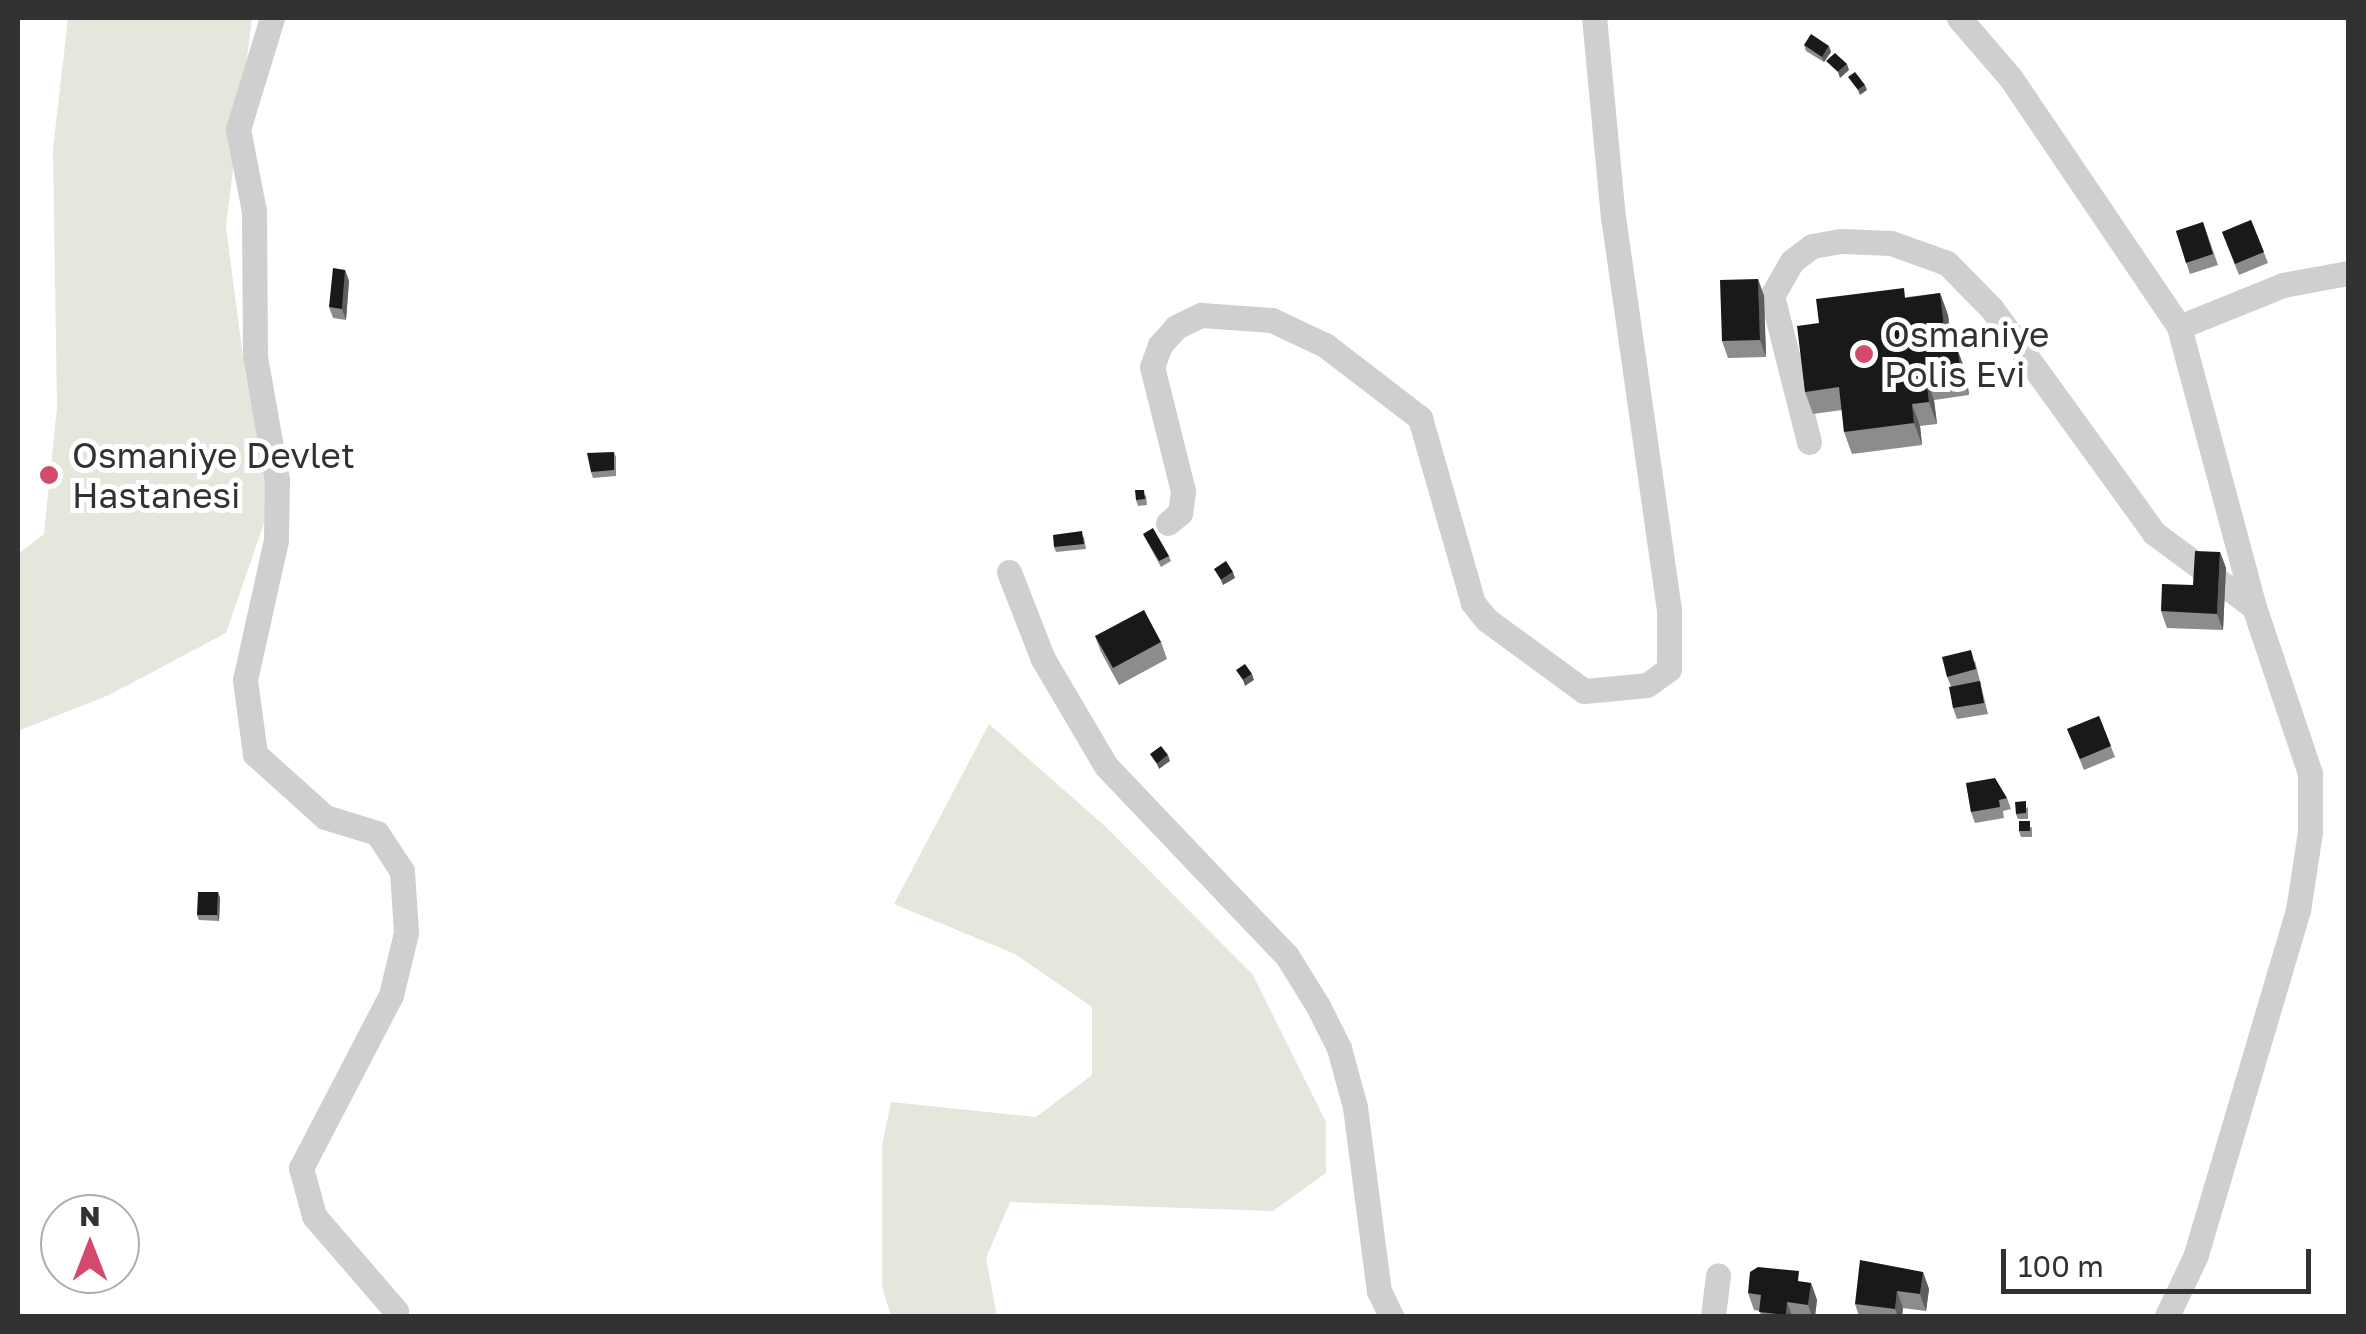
<!DOCTYPE html>
<style>
body{margin:0}
#map{position:relative;width:2366px;height:1334px;overflow:hidden;background:#fff;font-family:"Golos Text",sans-serif}
div>[style]{position:absolute}
.green>*{inset:0;background:#e4e8dc}
.minor>*{height:25px;margin:-12.5px;padding:0 12.5px;transform-origin:12.5px;border-radius:12.5px;background:#cfcfcf}
.wall>*{inset:0;background:#8c8c8c}
.shaded-wall>*{inset:0;background:#5e5e5e}
.building>*{inset:0;background:#191919}
.dots>*{width:28px;height:28px;translate:-50% -50%;box-sizing:border-box;border:5px solid #fff;border-radius:50%}
span{translate:-50% -50%;white-space:nowrap;text-align:center;line-height:1.15;-webkit-text-stroke:10px #fff;paint-order:stroke}
.poi-label{font-size:35px;color:#323232}
.left{translate:0 -50%;text-align:left}
.frame{position:absolute;inset:0;border:20px solid #323232;pointer-events:none}
.north{position:absolute;left:40px;top:1194px;width:100px;height:100px;box-sizing:border-box;background:#fff;border:2px solid #adadad;border-radius:50%;rotate:0deg;font-size:28px;font-weight:700;line-height:40px;text-align:center;color:#323232}
.north::after{content:'';display:block;margin:auto;width:35px;height:45px;background:#d34a6c;clip-path:polygon(50% 0,100% 100%,50% 72%,0 100%)}
.scale{position:absolute;left:2001px;top:1249px;width:310px;height:45px;box-sizing:border-box;border:5px solid #323232;border-top:0;padding-left:12px;font-size:30px;line-height:35px;white-space:nowrap;color:#323232;-webkit-text-stroke:8px #fff;paint-order:stroke}
</style>
<div id="map">
<div class="green">
<i style="clip-path:polygon(68px 18px,252px 18px,226px 226px,245px 374px,272px 500px,226px 633px,109px 695px,18px 731px,18px 554px,44px 534px,57px 407px,53px 149px)"></i>
<i style="clip-path:polygon(989px 724px,1107px 828px,1253px 975px,1326px 1122px,1326px 1173px,1273px 1211px,1010px 1202px,986px 1258px,997px 1316px,891px 1316px,882px 1287px,882px 1146px,891px 1102px,1036px 1117px,1092px 1075px,1092px 1007px,1015px 954px,894px 904px)"></i>
</div>
<div class="minor">
<i style="left:272px;top:18px;width:116px;rotate:107deg"></i>
<i style="left:238px;top:129px;width:84px;rotate:79deg"></i>
<i style="left:254px;top:211px;width:146px;rotate:89.6deg"></i>
<i style="left:255px;top:357px;width:125px;rotate:79.9deg"></i>
<i style="left:277px;top:480px;width:60px;rotate:91deg"></i>
<i style="left:276px;top:540px;width:143px;rotate:102.5deg"></i>
<i style="left:245px;top:680px;width:75px;rotate:82.3deg"></i>
<i style="left:255px;top:754px;width:94px;rotate:42deg"></i>
<i style="left:325px;top:817px;width:54px;rotate:17.1deg"></i>
<i style="left:377px;top:833px;width:45px;rotate:56.7deg"></i>
<i style="left:402px;top:871px;width:62px;rotate:86.3deg"></i>
<i style="left:406px;top:933px;width:64px;rotate:103.6deg"></i>
<i style="left:391px;top:995px;width:195px;rotate:117.5deg"></i>
<i style="left:301px;top:1168px;width:50px;rotate:74.8deg"></i>
<i style="left:314px;top:1216px;width:125px;rotate:49.2deg"></i>
<i style="left:396px;top:1311px;width:5px;rotate:112deg"></i>
<i style="left:1959px;top:18px;width:78px;rotate:49.2deg"></i>
<i style="left:2010px;top:77px;width:302px;rotate:55.9deg"></i>
<i style="left:2179px;top:327px;width:290px;rotate:75deg"></i>
<i style="left:2254px;top:607px;width:175px;rotate:71.4deg"></i>
<i style="left:2310px;top:773px;width:59px;rotate:90deg"></i>
<i style="left:2310px;top:832px;width:79px;rotate:98.7deg"></i>
<i style="left:2298px;top:910px;width:360px;rotate:106.5deg"></i>
<i style="left:2196px;top:1255px;width:68px;rotate:115.4deg"></i>
<i style="left:2179px;top:327px;width:112px;rotate:-22deg"></i>
<i style="left:2283px;top:285px;width:66px;rotate:-10.5deg"></i>
<i style="left:1809px;top:442px;width:151px;rotate:-104.2deg"></i>
<i style="left:1772px;top:296px;width:40px;rotate:-60.3deg"></i>
<i style="left:1792px;top:261px;width:25px;rotate:-37deg"></i>
<i style="left:1812px;top:246px;width:29px;rotate:-10deg"></i>
<i style="left:1841px;top:241px;width:50px;rotate:2.3deg"></i>
<i style="left:1891px;top:243px;width:59px;rotate:19.7deg"></i>
<i style="left:1947px;top:263px;width:64px;rotate:45.6deg"></i>
<i style="left:1992px;top:309px;width:276px;rotate:54.1deg"></i>
<i style="left:2154px;top:533px;width:124px;rotate:36.5deg"></i>
<i style="left:1168px;top:523px;width:16px;rotate:-40deg"></i>
<i style="left:1180px;top:513px;width:22px;rotate:-82deg"></i>
<i style="left:1183px;top:491px;width:128px;rotate:-104deg"></i>
<i style="left:1152px;top:367px;width:23px;rotate:-70deg"></i>
<i style="left:1160px;top:345px;width:24px;rotate:-48deg"></i>
<i style="left:1176px;top:327px;width:28px;rotate:-26deg"></i>
<i style="left:1201px;top:315px;width:71px;rotate:4deg"></i>
<i style="left:1272px;top:320px;width:59px;rotate:25.3deg"></i>
<i style="left:1325px;top:345px;width:120px;rotate:37.5deg"></i>
<i style="left:1420px;top:418px;width:192px;rotate:74deg"></i>
<i style="left:1473px;top:603px;width:22px;rotate:51deg"></i>
<i style="left:1487px;top:620px;width:120px;rotate:36.2deg"></i>
<i style="left:1584px;top:691px;width:63px;rotate:-5.4deg"></i>
<i style="left:1647px;top:685px;width:27px;rotate:-36deg"></i>
<i style="left:1669px;top:669px;width:59px;rotate:-90deg"></i>
<i style="left:1669px;top:610px;width:396px;rotate:-98.1deg"></i>
<i style="left:1613px;top:218px;width:201px;rotate:-95.4deg"></i>
<i style="left:1009px;top:572px;width:93px;rotate:68.7deg"></i>
<i style="left:1043px;top:659px;width:124px;rotate:59.5deg"></i>
<i style="left:1106px;top:766px;width:262px;rotate:46.4deg"></i>
<i style="left:1287px;top:956px;width:59px;rotate:58.2deg"></i>
<i style="left:1318px;top:1006px;width:47px;rotate:63.4deg"></i>
<i style="left:1339px;top:1048px;width:61px;rotate:74.8deg"></i>
<i style="left:1355px;top:1107px;width:186px;rotate:82.6deg"></i>
<i style="left:1379px;top:1291px;width:28px;rotate:64deg"></i>
<i style="left:1713px;top:1316px;width:41px;rotate:-83deg"></i>
</div>
<div class="wall">
<i style="clip-path:polygon(1804px 45px,1831px 52px,1824px 62px,1806px 51px)"></i>
<i style="clip-path:polygon(2251px 220px,2268px 263px,2239px 275px,2222px 232px)"></i>
<i style="clip-path:polygon(2203px 222px,2218px 265px,2190px 274px,2176px 231px)"></i>
<i style="clip-path:polygon(345px 270px,349px 281px,346px 320px,333px 318px,329px 307px)"></i>
<i style="clip-path:polygon(1758px 279px,1764px 296px,1766px 357px,1728px 358px,1722px 341px)"></i>
<i style="clip-path:polygon(1940px 293px,1948px 315px,1952px 352px,1958px 351px,1966px 373px,1969px 395px,1934px 400px,1937px 424px,1920px 426px,1922px 445px,1852px 454px,1844px 432px,1842px 410px,1813px 414px,1805px 392px,1819px 323px,1907px 297px)"></i>
<i style="clip-path:polygon(614px 452px,616px 457px,616px 476px,593px 478px,591px 472px)"></i>
<i style="clip-path:polygon(1146px 495px,1147px 505px,1138px 506px,1136px 500px)"></i>
<i style="clip-path:polygon(1143px 534px,1169px 556px,1171px 561px,1161px 567px)"></i>
<i style="clip-path:polygon(1084px 537px,1086px 549px,1056px 552px,1054px 547px)"></i>
<i style="clip-path:polygon(2220px 552px,2226px 568px,2223px 630px,2167px 628px,2161px 611px,2193px 585px)"></i>
<i style="clip-path:polygon(1095px 636px,1161px 642px,1167px 659px,1119px 685px,1101px 652px)"></i>
<i style="clip-path:polygon(1975px 661px,1988px 714px,1957px 719px,1953px 708px,1951px 686px,1947px 677px)"></i>
<i style="clip-path:polygon(2099px 716px,2115px 757px,2084px 770px,2067px 729px)"></i>
<i style="clip-path:polygon(1966px 783px,2007px 798px,2011px 809px,2003px 811px,2004px 818px,1975px 823px,1971px 812px)"></i>
<i style="clip-path:polygon(2028px 807px,2028px 819px,2018px 819px,2016px 814px)"></i>
<i style="clip-path:polygon(2032px 827px,2032px 837px,2021px 837px,2019px 831px)"></i>
<i style="clip-path:polygon(218px 892px,220px 898px,219px 921px,199px 920px,197px 915px)"></i>
<i style="clip-path:polygon(1923px 1272px,1929px 1289px,1926px 1311px,1903px 1308px,1902px 1316px,1859px 1316px,1855px 1304px)"></i>
<i style="clip-path:polygon(1803px 1282px,1811px 1283px,1817px 1300px,1815px 1316px,1761px 1316px,1760px 1311px,1754px 1310px,1748px 1293px)"></i>
</div>
<div class="shaded-wall">
<i style="clip-path:polygon(1829px 46px,1831px 52px,1824px 62px,1822px 57px)"></i>
<i style="clip-path:polygon(1847px 64px,1849px 70px,1840px 78px,1838px 72px)"></i>
<i style="clip-path:polygon(1865px 85px,1867px 90px,1860px 95px,1858px 90px)"></i>
<i style="clip-path:polygon(345px 270px,349px 281px,346px 320px,342px 309px)"></i>
<i style="clip-path:polygon(1758px 279px,1764px 296px,1766px 357px,1760px 340px)"></i>
<i style="clip-path:polygon(1940px 293px,1948px 315px,1955px 374px,1947px 352px)"></i>
<i style="clip-path:polygon(1958px 351px,1966px 373px,1969px 395px,1961px 373px)"></i>
<i style="clip-path:polygon(1926px 378px,1934px 400px,1937px 424px,1929px 402px)"></i>
<i style="clip-path:polygon(1912px 404px,1920px 426px,1922px 445px,1914px 423px)"></i>
<i style="clip-path:polygon(2220px 552px,2226px 568px,2223px 630px,2217px 614px)"></i>
<i style="clip-path:polygon(1233px 572px,1235px 578px,1223px 585px,1221px 580px)"></i>
<i style="clip-path:polygon(1252px 674px,1254px 680px,1245px 686px,1243px 680px)"></i>
<i style="clip-path:polygon(1168px 755px,1170px 761px,1159px 769px,1157px 764px)"></i>
<i style="clip-path:polygon(218px 892px,220px 898px,219px 921px,217px 915px)"></i>
<i style="clip-path:polygon(1923px 1272px,1929px 1289px,1926px 1311px,1920px 1294px)"></i>
<i style="clip-path:polygon(1811px 1283px,1817px 1300px,1815px 1316px,1812px 1316px,1808px 1305px)"></i>
<i style="clip-path:polygon(1897px 1291px,1903px 1308px,1902px 1316px,1898px 1316px,1895px 1309px)"></i>
<i style="clip-path:polygon(1787px 1302px,1792px 1316px,1786px 1316px)"></i>
</div>
<div class="building">
<i style="clip-path:polygon(1811px 34px,1829px 46px,1822px 57px,1804px 45px)"></i>
<i style="clip-path:polygon(1835px 53px,1847px 64px,1838px 72px,1826px 61px)"></i>
<i style="clip-path:polygon(1855px 72px,1865px 85px,1858px 90px,1848px 77px)"></i>
<i style="clip-path:polygon(2251px 220px,2264px 252px,2235px 264px,2222px 232px)"></i>
<i style="clip-path:polygon(2203px 222px,2213px 254px,2186px 263px,2176px 231px)"></i>
<i style="clip-path:polygon(333px 268px,345px 270px,342px 309px,329px 307px)"></i>
<i style="clip-path:polygon(1758px 279px,1760px 340px,1722px 341px,1720px 280px)"></i>
<i style="clip-path:polygon(1904px 288px,1905px 298px,1940px 293px,1947px 352px,1958px 351px,1961px 373px,1926px 378px,1929px 402px,1912px 404px,1914px 423px,1844px 432px,1839px 387px,1805px 392px,1797px 326px,1819px 323px,1816px 299px)"></i>
<i style="clip-path:polygon(614px 452px,614px 470px,591px 472px,587px 453px)"></i>
<i style="clip-path:polygon(1135px 490px,1144px 490px,1145px 499px,1136px 500px)"></i>
<i style="clip-path:polygon(1153px 528px,1169px 556px,1159px 561px,1143px 534px)"></i>
<i style="clip-path:polygon(1082px 531px,1084px 544px,1054px 547px,1053px 535px)"></i>
<i style="clip-path:polygon(2195px 551px,2220px 552px,2217px 614px,2161px 611px,2162px 584px,2193px 585px)"></i>
<i style="clip-path:polygon(1226px 561px,1233px 572px,1221px 580px,1214px 569px)"></i>
<i style="clip-path:polygon(1144px 610px,1161px 642px,1113px 668px,1095px 636px)"></i>
<i style="clip-path:polygon(1971px 650px,1976px 669px,1947px 677px,1942px 657px)"></i>
<i style="clip-path:polygon(1245px 664px,1252px 674px,1243px 680px,1236px 670px)"></i>
<i style="clip-path:polygon(1980px 681px,1984px 703px,1953px 708px,1949px 687px)"></i>
<i style="clip-path:polygon(2099px 716px,2111px 746px,2080px 759px,2067px 729px)"></i>
<i style="clip-path:polygon(1161px 746px,1168px 755px,1157px 764px,1150px 754px)"></i>
<i style="clip-path:polygon(1995px 778px,2007px 798px,1999px 800px,2000px 807px,1971px 812px,1966px 783px)"></i>
<i style="clip-path:polygon(2026px 801px,2026px 813px,2016px 814px,2015px 802px)"></i>
<i style="clip-path:polygon(2019px 821px,2030px 821px,2030px 831px,2019px 831px)"></i>
<i style="clip-path:polygon(198px 892px,218px 892px,217px 915px,197px 915px)"></i>
<i style="clip-path:polygon(1860px 1260px,1923px 1272px,1920px 1294px,1897px 1291px,1895px 1309px,1855px 1304px)"></i>
<i style="clip-path:polygon(1758px 1267px,1799px 1271px,1798px 1281px,1811px 1283px,1808px 1305px,1787px 1302px,1786px 1315px,1759px 1312px,1761px 1295px,1748px 1293px,1750px 1272px)"></i>
</div>
<div class="dots">
<i style="left:1864px;top:354px;background:#d34a6c"></i>
<i style="left:49px;top:475px;background:#d34a6c"></i>
</div>
<div class="poi-label">
<span class="left" style="left:1884px;top:354px">Osmaniye<br>Polis Evi</span>
<span class="left" style="left:72px;top:475px">Osmaniye Devlet<br>Hastanesi</span>
</div>
<div class="frame"></div>
<div class="north">N</div>
<div class="scale">100 m</div>
</div>
